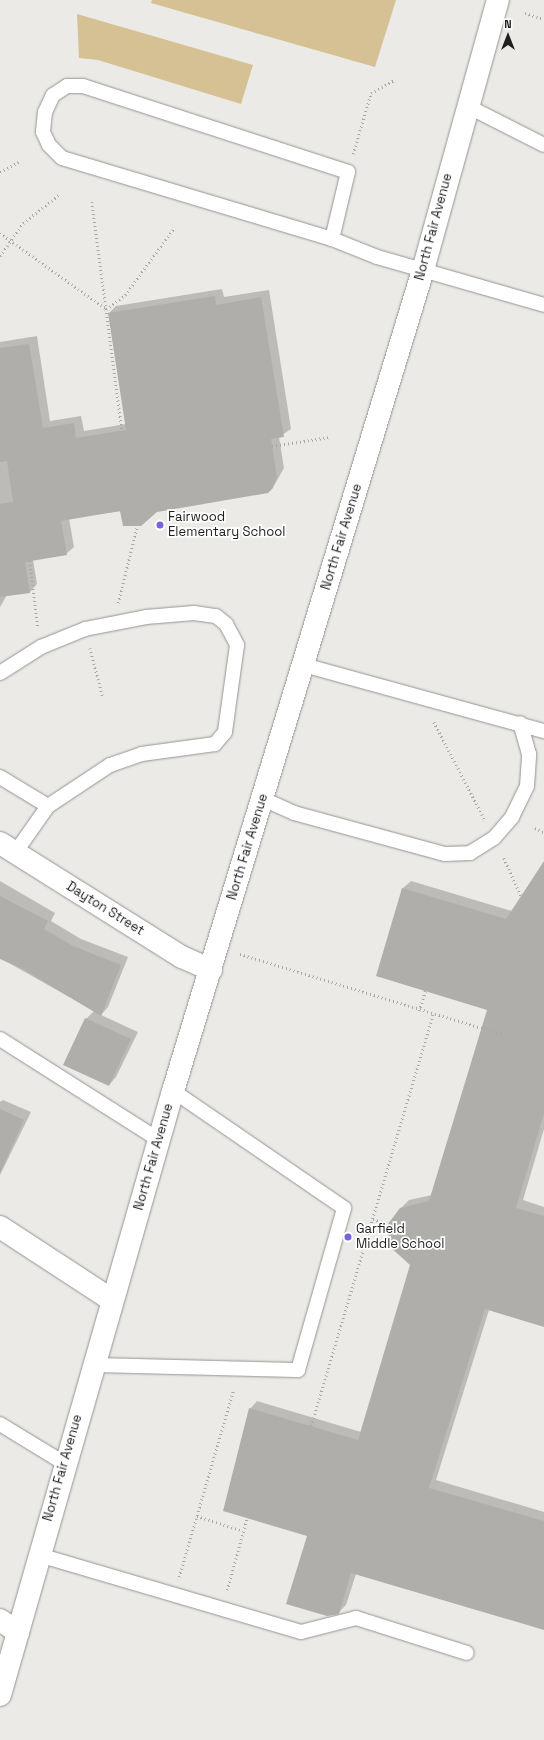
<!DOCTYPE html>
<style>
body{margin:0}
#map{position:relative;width:544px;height:1740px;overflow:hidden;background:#eceae7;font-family:"Space Grotesk",sans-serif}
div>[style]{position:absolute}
.green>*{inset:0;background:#d5c194}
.shadow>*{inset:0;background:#0003}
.building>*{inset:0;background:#b0aeab}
.path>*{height:2.5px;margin-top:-1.25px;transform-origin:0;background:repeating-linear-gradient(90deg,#a9a8a5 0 1px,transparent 0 4px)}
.roads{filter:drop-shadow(0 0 1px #959491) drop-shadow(0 0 1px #959491)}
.service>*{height:14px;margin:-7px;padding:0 7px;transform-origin:7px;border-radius:7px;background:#fff}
.minor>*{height:22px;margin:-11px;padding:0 11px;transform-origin:11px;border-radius:11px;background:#fff}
.tertiary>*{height:22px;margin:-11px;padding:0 11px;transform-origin:11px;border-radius:11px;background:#fff}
.dots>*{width:11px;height:11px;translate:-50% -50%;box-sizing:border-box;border:2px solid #fff;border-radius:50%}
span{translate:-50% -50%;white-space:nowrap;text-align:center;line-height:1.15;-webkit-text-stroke:3.5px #fff;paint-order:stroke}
.street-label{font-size:13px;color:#1f1f1e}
.poi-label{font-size:13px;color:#1f1f1e}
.left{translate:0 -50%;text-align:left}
.north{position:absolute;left:488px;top:16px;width:40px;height:40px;-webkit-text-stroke:3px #fff;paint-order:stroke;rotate:0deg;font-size:11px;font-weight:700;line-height:16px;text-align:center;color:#1f1f1e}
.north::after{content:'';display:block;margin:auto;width:14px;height:18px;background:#1f1f1e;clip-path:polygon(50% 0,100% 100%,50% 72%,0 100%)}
</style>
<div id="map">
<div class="green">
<i style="clip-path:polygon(152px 0,396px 0,375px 67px,151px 3px)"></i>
<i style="clip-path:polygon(77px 14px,253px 65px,241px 104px,98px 60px,79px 58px)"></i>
</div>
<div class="shadow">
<i style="clip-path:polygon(222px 289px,224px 297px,269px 290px,291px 429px,279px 437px,284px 468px,275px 484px,267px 492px,69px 518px,74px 547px,66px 554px,33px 560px,37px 584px,30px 592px,7px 595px,0 607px,0 342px,37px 336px,50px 421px,81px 416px,84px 431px,126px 424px,109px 313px,116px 306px)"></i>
<i style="clip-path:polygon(544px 866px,544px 1129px,523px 1200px,544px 1207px,544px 1326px,489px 1310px,436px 1480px,544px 1512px,544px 1629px,356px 1574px,346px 1605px,338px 1613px,308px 1535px,250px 1409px,257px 1401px,361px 1432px,411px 1265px,401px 1208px,409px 1200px,432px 1195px,488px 1009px,377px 976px,403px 888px,411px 881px,512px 911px)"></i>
<i style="clip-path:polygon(0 881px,55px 913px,51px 921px,81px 939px,128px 957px,108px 1007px,101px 1015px,138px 1032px,116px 1077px,109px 1085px,86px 1019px,94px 1011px,0 958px)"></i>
<i style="clip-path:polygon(3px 1100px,31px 1112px,0 1175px,0 1102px)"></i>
</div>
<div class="building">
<i style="clip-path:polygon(215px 296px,216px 305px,261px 297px,284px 437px,271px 439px,277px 477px,273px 488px,268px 493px,157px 512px,141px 526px,123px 526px,120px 511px,61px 521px,67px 555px,25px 562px,30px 593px,0 597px,0 504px,13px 502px,7px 461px,0 462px,0 348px,29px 344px,43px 428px,74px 423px,76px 438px,126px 430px,108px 313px)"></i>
<i style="clip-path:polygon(544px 861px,544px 1113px,516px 1208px,544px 1216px,544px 1327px,485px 1309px,429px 1488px,544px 1521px,544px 1630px,351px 1573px,339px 1614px,327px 1616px,286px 1604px,307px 1536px,223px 1511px,249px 1408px,358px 1440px,410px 1265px,389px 1246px,388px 1224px,400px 1208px,429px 1201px,487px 1010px,376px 976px,402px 888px,506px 919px)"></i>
<i style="clip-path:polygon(0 896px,48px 921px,44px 929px,73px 946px,121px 965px,101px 1016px,23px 969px,0 959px)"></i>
<i style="clip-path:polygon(85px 1018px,131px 1039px,109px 1086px,63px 1065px)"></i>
<i style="clip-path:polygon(0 1109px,24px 1120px,0 1173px)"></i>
</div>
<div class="path">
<i style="left:525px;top:13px;width:20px;rotate:18deg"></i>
<i style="left:353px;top:154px;width:64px;rotate:-73.6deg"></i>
<i style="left:371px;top:93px;width:26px;rotate:-29deg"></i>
<i style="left:0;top:172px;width:21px;rotate:-28deg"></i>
<i style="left:92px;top:202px;width:231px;rotate:82.5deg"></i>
<i style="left:0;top:233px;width:130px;rotate:35.6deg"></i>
<i style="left:106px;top:309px;width:24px;rotate:-36deg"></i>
<i style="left:125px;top:295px;width:83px;rotate:-53.8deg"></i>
<i style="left:0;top:256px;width:40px;rotate:-55.1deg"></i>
<i style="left:23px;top:223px;width:47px;rotate:-38.1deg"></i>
<i style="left:272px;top:446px;width:59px;rotate:-8.8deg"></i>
<i style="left:30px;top:561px;width:67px;rotate:83.2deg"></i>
<i style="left:118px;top:603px;width:79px;rotate:-76.1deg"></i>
<i style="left:90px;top:648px;width:51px;rotate:75.1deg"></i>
<i style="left:434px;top:722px;width:110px;rotate:62.5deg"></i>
<i style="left:535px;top:828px;width:10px;rotate:24deg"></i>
<i style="left:504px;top:858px;width:42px;rotate:65.9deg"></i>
<i style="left:240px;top:954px;width:273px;rotate:17deg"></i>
<i style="left:419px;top:1011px;width:21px;rotate:-73deg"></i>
<i style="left:373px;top:1219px;width:16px;rotate:18deg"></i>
<i style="left:311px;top:1426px;width:429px;rotate:-73.5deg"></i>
<i style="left:197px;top:1516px;width:48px;rotate:18.1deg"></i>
<i style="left:179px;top:1577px;width:194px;rotate:-73.8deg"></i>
<i style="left:227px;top:1590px;width:75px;rotate:-74.5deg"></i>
</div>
<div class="roads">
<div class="service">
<i style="left:467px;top:106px;width:86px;rotate:26.9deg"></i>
<i style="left:332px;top:239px;width:69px;rotate:-76.6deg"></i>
<i style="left:348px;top:172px;width:279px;rotate:-162deg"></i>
<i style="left:83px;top:86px;width:16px;rotate:180deg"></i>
<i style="left:67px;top:86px;width:17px;rotate:147deg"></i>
<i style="left:53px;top:95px;width:19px;rotate:115deg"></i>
<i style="left:45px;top:112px;width:20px;rotate:96deg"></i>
<i style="left:43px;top:132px;width:14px;rotate:65deg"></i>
<i style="left:49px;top:145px;width:18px;rotate:45deg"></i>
<i style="left:62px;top:158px;width:282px;rotate:16.7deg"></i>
<i style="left:332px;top:239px;width:48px;rotate:21.8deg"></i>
<i style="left:377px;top:257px;width:174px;rotate:16deg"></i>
<i style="left:304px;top:665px;width:249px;rotate:15.4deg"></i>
<i style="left:0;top:673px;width:49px;rotate:-32.4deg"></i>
<i style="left:41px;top:647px;width:48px;rotate:-22.2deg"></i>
<i style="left:85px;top:629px;width:62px;rotate:-11.1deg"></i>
<i style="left:146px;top:617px;width:48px;rotate:-4.8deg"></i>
<i style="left:194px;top:613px;width:22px;rotate:8deg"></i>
<i style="left:216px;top:616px;width:13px;rotate:39deg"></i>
<i style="left:226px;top:624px;width:24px;rotate:62deg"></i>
<i style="left:237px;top:645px;width:88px;rotate:97.9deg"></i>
<i style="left:225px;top:732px;width:16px;rotate:130deg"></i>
<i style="left:215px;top:744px;width:74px;rotate:172.2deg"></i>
<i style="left:142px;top:754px;width:34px;rotate:161deg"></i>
<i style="left:110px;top:765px;width:74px;rotate:146.5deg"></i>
<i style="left:48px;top:806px;width:57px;rotate:125.1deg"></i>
<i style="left:0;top:777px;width:56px;rotate:31.1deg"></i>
<i style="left:263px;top:799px;width:34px;rotate:24deg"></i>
<i style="left:294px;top:813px;width:156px;rotate:15.2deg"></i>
<i style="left:445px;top:854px;width:25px;rotate:-2deg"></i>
<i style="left:470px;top:853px;width:28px;rotate:-32deg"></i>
<i style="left:494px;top:838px;width:28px;rotate:-49deg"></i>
<i style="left:512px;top:817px;width:34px;rotate:-64deg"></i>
<i style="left:527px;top:786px;width:32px;rotate:-86deg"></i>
<i style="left:529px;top:754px;width:32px;rotate:-106deg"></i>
<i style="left:0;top:1039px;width:188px;rotate:32.4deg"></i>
<i style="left:93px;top:1365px;width:205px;rotate:1.4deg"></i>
<i style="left:298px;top:1370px;width:168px;rotate:-74.1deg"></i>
<i style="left:344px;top:1208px;width:207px;rotate:-145.6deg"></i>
<i style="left:0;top:1424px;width:75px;rotate:31.4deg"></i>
<i style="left:39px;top:1555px;width:273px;rotate:16.4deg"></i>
<i style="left:301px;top:1632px;width:57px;rotate:-14.3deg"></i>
<i style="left:356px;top:1618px;width:116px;rotate:17.5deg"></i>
</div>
<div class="minor">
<i style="left:0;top:843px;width:215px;rotate:32.1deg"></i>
<i style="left:182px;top:957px;width:32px;rotate:24deg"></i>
<i style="left:0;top:1227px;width:134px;rotate:33.1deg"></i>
<i style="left:0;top:1620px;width:22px;rotate:34deg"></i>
</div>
<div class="tertiary">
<i style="left:0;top:1695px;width:628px;rotate:-74.02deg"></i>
<i style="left:173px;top:1091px;width:858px;rotate:-73.06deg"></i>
<i style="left:423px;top:270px;width:280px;rotate:-74.5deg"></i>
</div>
</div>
<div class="dots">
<i style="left:160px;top:525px;background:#7364df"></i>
<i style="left:348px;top:1237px;background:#7364df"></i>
</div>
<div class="street-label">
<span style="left:434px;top:227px;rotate:-75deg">North Fair Avenue</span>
<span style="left:342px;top:537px;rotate:-73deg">North Fair Avenue</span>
<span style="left:248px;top:847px;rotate:-73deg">North Fair Avenue</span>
<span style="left:105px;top:909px;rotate:32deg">Dayton Street</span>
<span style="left:154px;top:1157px;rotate:-74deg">North Fair Avenue</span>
<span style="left:63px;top:1468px;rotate:-74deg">North Fair Avenue</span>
</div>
<div class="poi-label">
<span class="left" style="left:168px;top:525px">Fairwood<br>Elementary School</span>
<span class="left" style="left:356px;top:1237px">Garfield<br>Middle School</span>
</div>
<div class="north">N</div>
</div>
